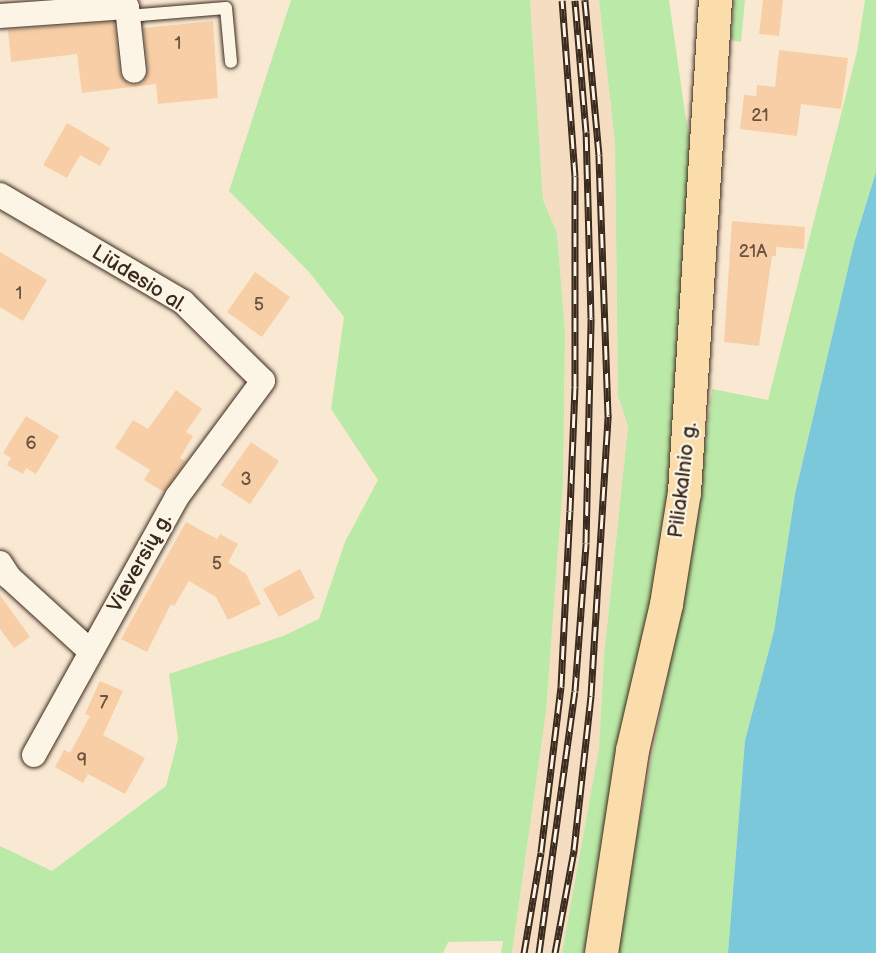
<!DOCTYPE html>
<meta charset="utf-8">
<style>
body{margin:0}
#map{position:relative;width:876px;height:953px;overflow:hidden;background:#fae9d2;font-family:"Balsamiq Sans",sans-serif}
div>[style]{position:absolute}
.built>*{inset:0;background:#f5ddc2}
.green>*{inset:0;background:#bbe9a7}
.water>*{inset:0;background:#7bc8da}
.building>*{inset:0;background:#f7cea6}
.roads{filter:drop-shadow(0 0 2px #3b2a1e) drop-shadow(0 0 2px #3b2a1e)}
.service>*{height:12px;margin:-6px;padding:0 6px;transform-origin:6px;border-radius:6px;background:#fcf5e5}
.minor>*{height:24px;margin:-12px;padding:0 12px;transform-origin:12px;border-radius:12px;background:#fcf5e5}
.primary>*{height:33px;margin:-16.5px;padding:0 16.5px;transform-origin:16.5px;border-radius:16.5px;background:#faddab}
.rail>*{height:7px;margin-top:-3.5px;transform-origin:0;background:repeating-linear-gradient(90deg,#fcf5e5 0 14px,#3b2a1e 0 28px);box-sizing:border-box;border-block:2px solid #3b2a1e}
span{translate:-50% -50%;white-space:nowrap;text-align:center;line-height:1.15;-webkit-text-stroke:4.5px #fcf5e5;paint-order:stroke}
.number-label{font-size:18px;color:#6a5340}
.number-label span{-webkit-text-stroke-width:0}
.street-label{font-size:21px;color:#3b2a1e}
</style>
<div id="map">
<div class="built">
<i style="clip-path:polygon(530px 0,599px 0,615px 143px,618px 396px,628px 426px,604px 656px,599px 748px,562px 953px,512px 953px,546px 712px,563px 483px,565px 333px,557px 233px,543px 200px)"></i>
</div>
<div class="green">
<i style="clip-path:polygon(291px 0,530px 0,543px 200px,557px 233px,565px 333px,563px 483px,546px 712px,512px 953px,501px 953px,503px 941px,448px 942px,443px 953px,0 953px,0 846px,52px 871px,166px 786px,178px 739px,169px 674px,283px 636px,319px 619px,345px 542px,378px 480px,331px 409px,344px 317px,310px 273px,229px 191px)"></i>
<i style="clip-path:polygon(599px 0,669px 0,686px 120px,697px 162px,679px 488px,589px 953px,562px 953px,599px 748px,604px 656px,628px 426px,618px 396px,615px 143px)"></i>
<i style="clip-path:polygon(734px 0,745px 0,741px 42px,731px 40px)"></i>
<i style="clip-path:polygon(865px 0,876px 0,876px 172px,854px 243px,795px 494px,774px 631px,745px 740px,728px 953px,614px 953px,691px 555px,712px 389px,768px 400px,857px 52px)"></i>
</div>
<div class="water">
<i style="clip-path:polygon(876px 172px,876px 953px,728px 953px,745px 740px,774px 631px,795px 494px,854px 243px)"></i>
</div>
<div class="building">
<i style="clip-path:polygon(763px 0,783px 0,779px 36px,759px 34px)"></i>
<i style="clip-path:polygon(213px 21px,218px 98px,158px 104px,156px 84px,82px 93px,77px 54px,11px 62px,8px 30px,114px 22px,120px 73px,128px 84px,135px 85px,143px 82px,148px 70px,144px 28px)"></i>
<i style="clip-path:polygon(779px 50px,848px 58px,841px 109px,801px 104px,797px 136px,740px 129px,744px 95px,756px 96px,757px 85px,775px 87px)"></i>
<i style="clip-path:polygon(67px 123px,110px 148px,100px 166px,80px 155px,67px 178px,43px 165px)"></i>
<i style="clip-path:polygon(732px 221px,805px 227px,804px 249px,776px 247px,776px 256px,772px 256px,759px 346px,724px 342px)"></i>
<i style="clip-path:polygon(0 252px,47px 280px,23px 321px,0 307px)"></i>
<i style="clip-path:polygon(255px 272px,290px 297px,262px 337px,227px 312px)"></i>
<i style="clip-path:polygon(176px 390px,202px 409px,186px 432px,193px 436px,180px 458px,186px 461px,164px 492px,144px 480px,150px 470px,115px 448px,133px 420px,148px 429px)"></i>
<i style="clip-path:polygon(26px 416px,59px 436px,36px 474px,26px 468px,23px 474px,7px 465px,11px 458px,3px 453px)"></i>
<i style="clip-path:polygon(251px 442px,279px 461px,250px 504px,221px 485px)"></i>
<i style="clip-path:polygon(186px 522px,217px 539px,220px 534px,238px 544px,228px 562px,246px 574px,261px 604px,228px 620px,216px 597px,189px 581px,174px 606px,171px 604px,147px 652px,121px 639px)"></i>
<i style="clip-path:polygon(300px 569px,315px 598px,279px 617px,263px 589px)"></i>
<i style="clip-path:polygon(0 595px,30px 637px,14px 648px,0 629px)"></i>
<i style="clip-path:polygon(100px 681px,123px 691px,103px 735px,145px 758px,125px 794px,88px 774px,83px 783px,55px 767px,64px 750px,70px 753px,90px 716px,85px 714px)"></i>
</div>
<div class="roads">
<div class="service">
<i style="left:128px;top:16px;width:98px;rotate:-4.7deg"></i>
<i style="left:226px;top:8px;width:54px;rotate:84.7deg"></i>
</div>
<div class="minor">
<i style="left:0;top:16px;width:127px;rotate:-4.1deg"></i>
<i style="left:127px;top:7px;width:64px;rotate:83.8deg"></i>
<i style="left:0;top:195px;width:212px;rotate:30.3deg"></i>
<i style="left:183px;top:302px;width:112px;rotate:44.6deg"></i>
<i style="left:263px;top:381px;width:144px;rotate:126.6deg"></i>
<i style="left:177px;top:497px;width:295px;rotate:119deg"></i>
<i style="left:0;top:563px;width:17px;rotate:57deg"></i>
<i style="left:9px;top:577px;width:110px;rotate:42.4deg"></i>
</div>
<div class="primary">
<i style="left:601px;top:953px;width:205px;rotate:-81.3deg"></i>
<i style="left:632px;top:750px;width:150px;rotate:-76.9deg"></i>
<i style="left:666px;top:604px;width:113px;rotate:-80.9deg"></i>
<i style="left:684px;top:492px;width:493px;rotate:-86.4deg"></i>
</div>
</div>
<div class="rail">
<i style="left:524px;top:953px;width:102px;rotate:-80.4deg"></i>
<i style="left:541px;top:852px;width:166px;rotate:-83.1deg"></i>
<i style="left:561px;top:687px;width:176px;rotate:-87.1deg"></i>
<i style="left:570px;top:511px;width:124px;rotate:-87.7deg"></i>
<i style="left:575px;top:387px;width:211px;rotate:-90deg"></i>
<i style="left:575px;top:176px;width:176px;rotate:-94.2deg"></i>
<i style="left:539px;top:953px;width:264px;rotate:-82.2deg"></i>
<i style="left:575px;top:691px;width:148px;rotate:-85.7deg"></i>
<i style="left:586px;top:543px;width:225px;rotate:-88.7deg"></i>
<i style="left:591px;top:318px;width:186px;rotate:-91.5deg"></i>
<i style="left:586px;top:132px;width:132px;rotate:-94.8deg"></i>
<i style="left:555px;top:953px;width:105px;rotate:-79.5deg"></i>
<i style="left:574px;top:850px;width:155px;rotate:-83.7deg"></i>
<i style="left:591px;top:696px;width:282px;rotate:-86.5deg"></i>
<i style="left:608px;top:415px;width:260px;rotate:-92deg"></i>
<i style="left:599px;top:155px;width:156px;rotate:-95.2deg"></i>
</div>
<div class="number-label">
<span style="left:178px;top:44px">1</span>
<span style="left:760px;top:116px">21</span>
<span style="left:753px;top:252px">21A</span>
<span style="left:19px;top:294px">1</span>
<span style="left:259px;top:305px">5</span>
<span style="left:31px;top:444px">6</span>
<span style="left:246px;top:480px">3</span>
<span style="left:217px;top:564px">5</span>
<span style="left:104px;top:703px">7</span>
<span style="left:82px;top:761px">9</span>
</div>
<div class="street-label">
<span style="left:139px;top:279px;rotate:32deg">Liūdesio al.</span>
<span style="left:683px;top:480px;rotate:-83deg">Piliakalnio g.</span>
<span style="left:140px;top:563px;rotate:-61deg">Vieversių g.</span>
</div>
</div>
